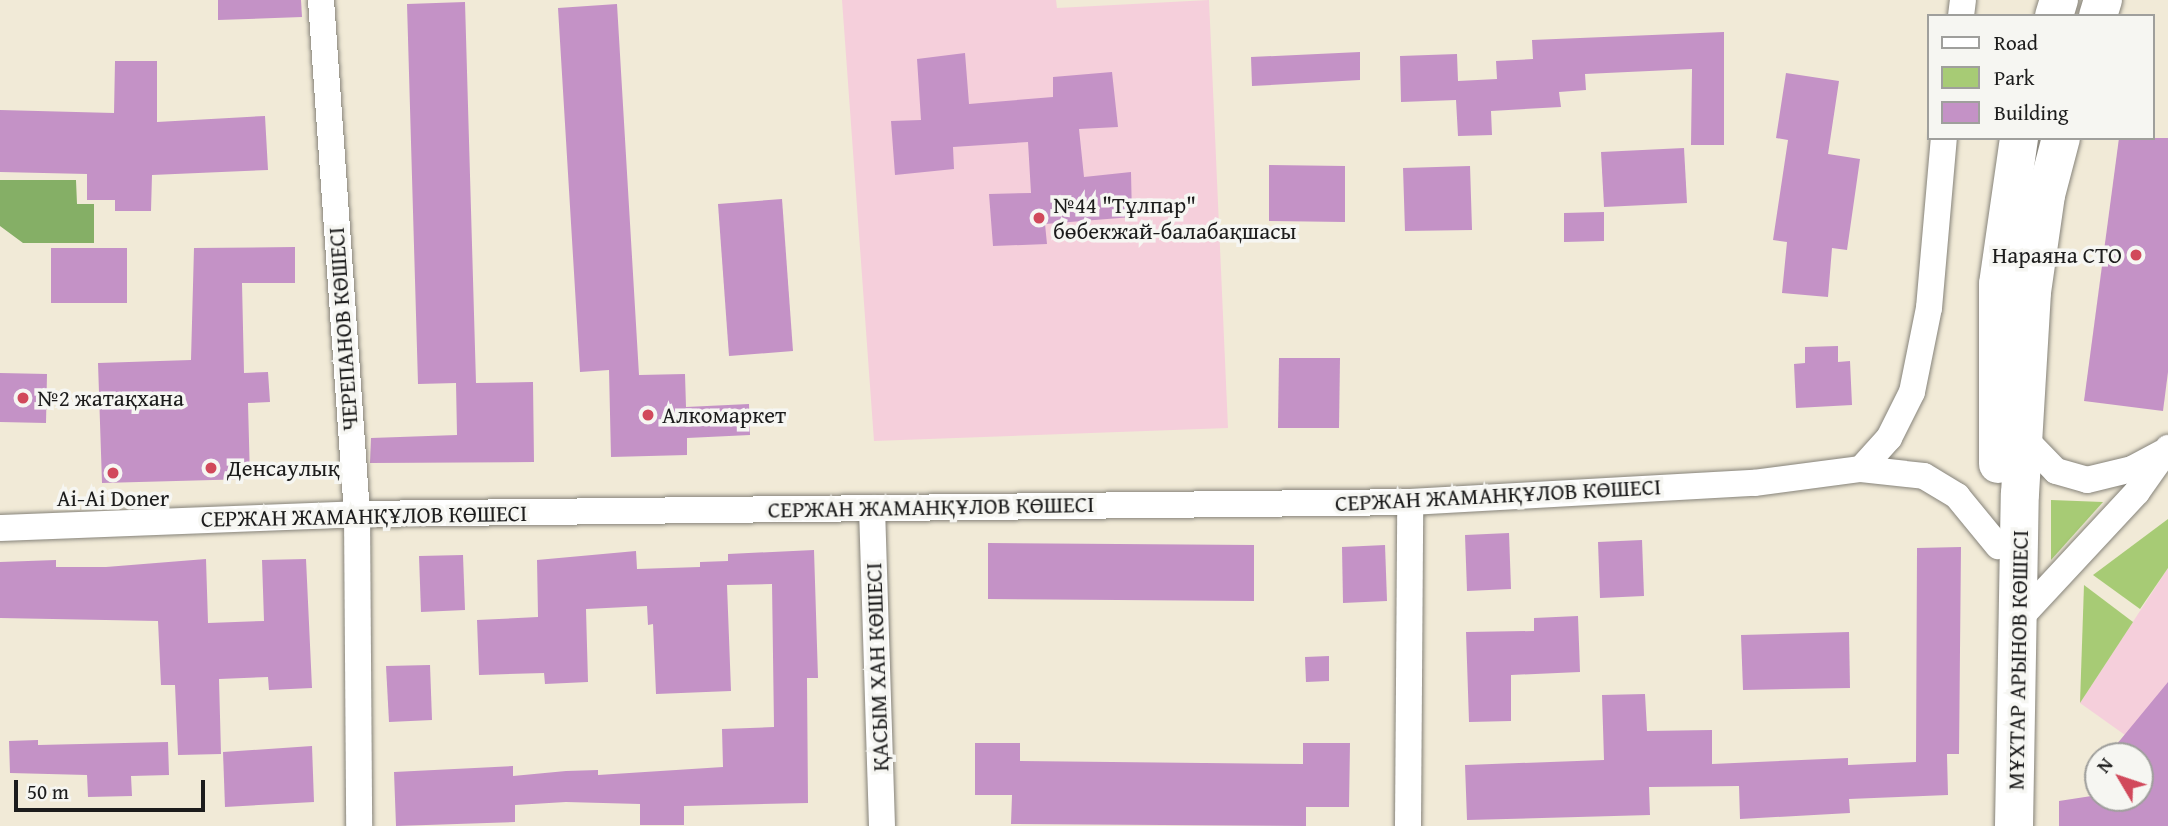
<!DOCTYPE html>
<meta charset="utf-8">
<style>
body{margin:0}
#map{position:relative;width:2168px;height:826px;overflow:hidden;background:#f1ead7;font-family:"Gentium Book Plus",serif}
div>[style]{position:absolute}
.built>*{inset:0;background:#f5cfdb}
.green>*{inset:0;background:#a7cb75}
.forest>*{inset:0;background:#85af66}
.building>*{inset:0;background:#c492c6}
.roads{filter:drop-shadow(0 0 2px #86837a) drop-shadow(0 0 2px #86837a)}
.street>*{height:26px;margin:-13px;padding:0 13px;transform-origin:13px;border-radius:13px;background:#fff}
.secondary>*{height:38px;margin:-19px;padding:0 19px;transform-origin:19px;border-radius:19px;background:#fff}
.dots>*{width:19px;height:19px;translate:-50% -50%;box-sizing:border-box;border:4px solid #f6f6f2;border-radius:50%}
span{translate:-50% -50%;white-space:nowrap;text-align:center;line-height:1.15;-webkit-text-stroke:7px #f6f6f2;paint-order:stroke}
.poi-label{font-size:23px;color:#1c1c1c}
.left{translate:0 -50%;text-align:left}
.right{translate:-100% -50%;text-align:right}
.street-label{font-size:23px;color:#1c1c1c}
.legend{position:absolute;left:1927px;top:14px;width:228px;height:126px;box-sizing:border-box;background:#f6f6f2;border:2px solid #9f9f9c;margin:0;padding:9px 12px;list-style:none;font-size:21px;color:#1c1c1c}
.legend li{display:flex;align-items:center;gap:14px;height:35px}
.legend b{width:35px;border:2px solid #9f9f9c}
.north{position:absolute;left:2084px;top:742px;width:70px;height:70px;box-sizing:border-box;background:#f6f6f2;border:2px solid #9f9f9c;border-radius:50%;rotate:309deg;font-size:19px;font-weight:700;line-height:28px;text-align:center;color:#1c1c1c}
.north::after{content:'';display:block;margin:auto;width:24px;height:32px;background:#d1495b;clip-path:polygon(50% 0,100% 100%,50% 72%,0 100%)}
.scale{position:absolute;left:14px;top:780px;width:191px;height:32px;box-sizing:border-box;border:4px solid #1c1c1c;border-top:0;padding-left:9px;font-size:21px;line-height:24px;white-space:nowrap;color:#1c1c1c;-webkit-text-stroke:5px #f6f6f2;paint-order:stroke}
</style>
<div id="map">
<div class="built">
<i style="clip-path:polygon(842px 0,1056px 0,1057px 8px,1209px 0,1228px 428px,874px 441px)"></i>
<i style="clip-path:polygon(2168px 568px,2168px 750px,2125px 735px,2080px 703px)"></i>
</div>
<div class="green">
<i style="clip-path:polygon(2051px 500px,2103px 502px,2051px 560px)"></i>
<i style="clip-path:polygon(2168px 519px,2168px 568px,2140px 609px,2093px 575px)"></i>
<i style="clip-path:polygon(2084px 585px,2133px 622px,2080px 703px)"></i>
</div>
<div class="forest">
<i style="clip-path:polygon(0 180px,76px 180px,77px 204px,94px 204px,94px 243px,23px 243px,0 226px)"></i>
</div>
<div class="building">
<i style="clip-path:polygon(218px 0,301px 0,302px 17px,218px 20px)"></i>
<i style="clip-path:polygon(465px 2px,476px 383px,533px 382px,534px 462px,370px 463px,371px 438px,457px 435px,456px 383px,418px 384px,407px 4px)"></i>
<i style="clip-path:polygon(617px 4px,639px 375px,685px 374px,686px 407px,749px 404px,750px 435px,687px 438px,687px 455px,611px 457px,609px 370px,580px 372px,558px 8px)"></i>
<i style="clip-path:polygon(1724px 32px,1724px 145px,1691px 145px,1692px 69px,1585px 74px,1586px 90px,1559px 92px,1561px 107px,1491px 111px,1492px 135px,1458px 136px,1456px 100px,1401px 102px,1400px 56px,1457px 54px,1458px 81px,1497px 79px,1496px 61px,1533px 59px,1532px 40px)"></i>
<i style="clip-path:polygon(1360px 52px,1360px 80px,1252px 86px,1251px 57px)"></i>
<i style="clip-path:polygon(965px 53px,969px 104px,1053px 97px,1053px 77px,1112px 72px,1118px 127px,1079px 129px,1084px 177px,1131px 172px,1132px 217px,1045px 224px,1047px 244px,993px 246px,989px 194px,1031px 193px,1028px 142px,953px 147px,954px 169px,895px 175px,891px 121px,921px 120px,917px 59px)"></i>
<i style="clip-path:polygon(115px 61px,157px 61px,157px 122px,265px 116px,268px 170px,152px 175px,151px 211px,115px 211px,115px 200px,87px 200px,87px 174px,0 172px,0 110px,114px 113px)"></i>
<i style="clip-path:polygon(1786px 73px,1839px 81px,1828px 154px,1860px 159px,1847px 250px,1832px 248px,1828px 297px,1782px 293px,1787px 242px,1773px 240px,1788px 140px,1776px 138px)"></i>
<i style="clip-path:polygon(2119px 138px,2168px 138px,2168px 372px,2163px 411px,2084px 401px)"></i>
<i style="clip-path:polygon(1684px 148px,1687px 203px,1604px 207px,1601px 152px)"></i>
<i style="clip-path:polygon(1269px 165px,1345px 166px,1345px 222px,1269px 221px)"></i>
<i style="clip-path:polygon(1470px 166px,1472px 230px,1405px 231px,1403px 168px)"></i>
<i style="clip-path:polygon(782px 199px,793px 351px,729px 356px,718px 204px)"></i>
<i style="clip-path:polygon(1604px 212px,1604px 241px,1564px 242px,1564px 213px)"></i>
<i style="clip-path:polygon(295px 247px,295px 283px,242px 283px,244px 373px,268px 372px,270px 402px,248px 403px,250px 479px,102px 483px,98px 363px,191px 360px,194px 248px)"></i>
<i style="clip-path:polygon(51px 248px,127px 248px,127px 303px,51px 303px)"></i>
<i style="clip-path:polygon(1838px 346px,1838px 362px,1850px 361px,1852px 405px,1796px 408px,1794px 364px,1805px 363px,1805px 347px)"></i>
<i style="clip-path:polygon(1279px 358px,1340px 358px,1339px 428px,1278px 428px)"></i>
<i style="clip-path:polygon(0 373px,47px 374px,46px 423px,0 422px)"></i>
<i style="clip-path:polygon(1509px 533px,1511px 589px,1467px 591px,1465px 535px)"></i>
<i style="clip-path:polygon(1642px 540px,1644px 596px,1600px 598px,1598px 542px)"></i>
<i style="clip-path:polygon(988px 543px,1254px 545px,1254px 601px,988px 599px)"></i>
<i style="clip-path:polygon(1385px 545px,1387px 601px,1343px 603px,1342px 547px)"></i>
<i style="clip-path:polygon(1961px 547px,1959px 754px,1947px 754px,1948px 795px,1849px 799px,1850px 813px,1740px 819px,1739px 786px,1649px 787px,1650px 815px,1467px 820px,1465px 765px,1604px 760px,1602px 695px,1645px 694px,1647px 731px,1712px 730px,1712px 764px,1848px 758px,1848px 765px,1916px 762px,1917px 548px)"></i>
<i style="clip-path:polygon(814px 550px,818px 678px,807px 678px,808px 803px,684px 806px,684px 825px,640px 825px,640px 804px,566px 802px,515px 805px,515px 822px,396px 826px,394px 772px,513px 766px,513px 776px,566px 771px,598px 770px,598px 775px,723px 767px,722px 729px,774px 727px,772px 584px,727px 585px,731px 691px,656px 694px,653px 624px,648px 625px,647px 606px,586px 609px,588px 682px,545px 684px,544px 673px,479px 675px,477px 620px,538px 617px,537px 560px,636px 551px,637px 569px,700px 567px,700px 562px,728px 561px,728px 554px)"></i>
<i style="clip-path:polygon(463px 555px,465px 610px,421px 612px,419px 556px)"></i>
<i style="clip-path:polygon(206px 559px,208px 623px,264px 621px,262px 560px,306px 559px,312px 688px,269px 690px,268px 677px,219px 679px,221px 754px,178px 755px,175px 685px,161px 685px,158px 621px,0 618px,0 562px,56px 560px,56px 567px,106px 567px)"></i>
<i style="clip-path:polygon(1578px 616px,1580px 672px,1511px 675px,1511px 721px,1469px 722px,1466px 632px,1534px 631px,1534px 618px)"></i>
<i style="clip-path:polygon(1849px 632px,1850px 688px,1743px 690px,1741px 635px)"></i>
<i style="clip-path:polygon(1329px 656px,1329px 681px,1306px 682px,1305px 657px)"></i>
<i style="clip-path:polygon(430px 665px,432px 720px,389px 722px,386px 666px)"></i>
<i style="clip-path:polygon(2168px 682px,2168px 826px,2059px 826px,2059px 801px,2098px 795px,2140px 798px,2140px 756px,2107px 756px)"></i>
<i style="clip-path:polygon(38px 740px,38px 745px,168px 742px,169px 775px,131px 776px,132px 796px,88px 797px,87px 775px,10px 773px,9px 741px)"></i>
<i style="clip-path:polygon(975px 743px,1020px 743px,1020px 761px,1303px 764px,1303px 743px,1350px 743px,1349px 807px,1306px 807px,1306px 826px,1011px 824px,1012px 795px,975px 795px)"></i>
<i style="clip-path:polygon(312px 746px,314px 802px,225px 807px,223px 752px)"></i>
</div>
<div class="roads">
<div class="street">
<i style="left:321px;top:0;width:515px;rotate:85.99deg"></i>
<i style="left:357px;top:514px;width:312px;rotate:89.6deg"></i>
<i style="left:1961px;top:16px;width:16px;rotate:-83deg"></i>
<i style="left:2023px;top:437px;width:47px;rotate:45.9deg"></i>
<i style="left:2056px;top:471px;width:32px;rotate:16deg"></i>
<i style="left:2087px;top:480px;width:46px;rotate:-13.7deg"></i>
<i style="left:2132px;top:469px;width:34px;rotate:-28deg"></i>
<i style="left:1861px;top:469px;width:42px;rotate:-47.9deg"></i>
<i style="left:1889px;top:438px;width:51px;rotate:-63.4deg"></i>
<i style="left:1912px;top:392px;width:86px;rotate:-78.6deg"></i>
<i style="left:1929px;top:308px;width:171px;rotate:-85deg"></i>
<i style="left:872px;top:508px;width:318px;rotate:88.2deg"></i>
<i style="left:0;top:528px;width:357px;rotate:-2.2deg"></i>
<i style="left:357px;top:514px;width:1053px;rotate:-0.65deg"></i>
<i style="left:1410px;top:502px;width:345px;rotate:-3.2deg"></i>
<i style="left:1754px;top:483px;width:108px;rotate:-7.5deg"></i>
<i style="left:1861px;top:469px;width:63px;rotate:6.3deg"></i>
<i style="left:1924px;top:476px;width:39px;rotate:31deg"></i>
<i style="left:1957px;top:496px;width:65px;rotate:50.6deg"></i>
<i style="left:2018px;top:620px;width:175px;rotate:-47.1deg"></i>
<i style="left:2137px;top:492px;width:54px;rotate:-54.8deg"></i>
<i style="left:1408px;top:826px;width:324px;rotate:-89.6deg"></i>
</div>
<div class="secondary">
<i style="left:2054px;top:16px;width:17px;rotate:-73deg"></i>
<i style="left:2098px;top:16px;width:17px;rotate:-73deg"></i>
<i style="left:1998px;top:464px;width:180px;rotate:-90deg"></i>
<i style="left:1998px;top:284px;width:148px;rotate:-81.8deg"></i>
<i style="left:2014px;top:826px;width:332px;rotate:-89deg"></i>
<i style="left:2020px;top:494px;width:202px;rotate:-86.6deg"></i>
<i style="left:2032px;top:292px;width:98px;rotate:-81.8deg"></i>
<i style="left:2046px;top:195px;width:59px;rotate:-75.3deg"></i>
</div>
</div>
<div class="dots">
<i style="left:1039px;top:218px;background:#d1495b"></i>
<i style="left:2136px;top:255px;background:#d1495b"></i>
<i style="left:23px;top:398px;background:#d1495b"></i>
<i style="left:648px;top:415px;background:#d1495b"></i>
<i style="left:211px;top:468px;background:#d1495b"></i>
<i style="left:113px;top:473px;background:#d1495b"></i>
</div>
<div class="poi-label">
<span class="left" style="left:1053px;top:218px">№44 "Тұлпар"<br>бөбекжай-балабақшасы</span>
<span class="right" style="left:2122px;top:255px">Нараяна СТО</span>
<span class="left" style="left:37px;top:398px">№2 жатақхана</span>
<span class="left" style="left:662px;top:415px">Алкомаркет</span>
<span class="left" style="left:227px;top:468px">Денсаулық</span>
<span style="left:113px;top:498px">Ai-Ai Doner</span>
</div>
<div class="street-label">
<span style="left:343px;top:329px;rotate:-94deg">ЧЕРЕПАНОВ КӨШЕСІ</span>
<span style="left:1498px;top:495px;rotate:-3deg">СЕРЖАН ЖАМАНҚҰЛОВ КӨШЕСІ</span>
<span style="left:931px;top:507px;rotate:-1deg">СЕРЖАН ЖАМАНҚҰЛОВ КӨШЕСІ</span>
<span style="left:364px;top:516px;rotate:-1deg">СЕРЖАН ЖАМАНҚҰЛОВ КӨШЕСІ</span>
<span style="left:2018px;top:660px;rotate:-89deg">МҰХТАР АРЫНОВ КӨШЕСІ</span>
<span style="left:877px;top:667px;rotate:-92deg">ҚАСЫМ ХАН КӨШЕСІ</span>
</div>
<ul class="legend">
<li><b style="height:9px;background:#fff"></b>Road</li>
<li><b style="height:19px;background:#a7cb75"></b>Park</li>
<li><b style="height:19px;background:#c492c6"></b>Building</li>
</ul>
<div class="north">N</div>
<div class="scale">50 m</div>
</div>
